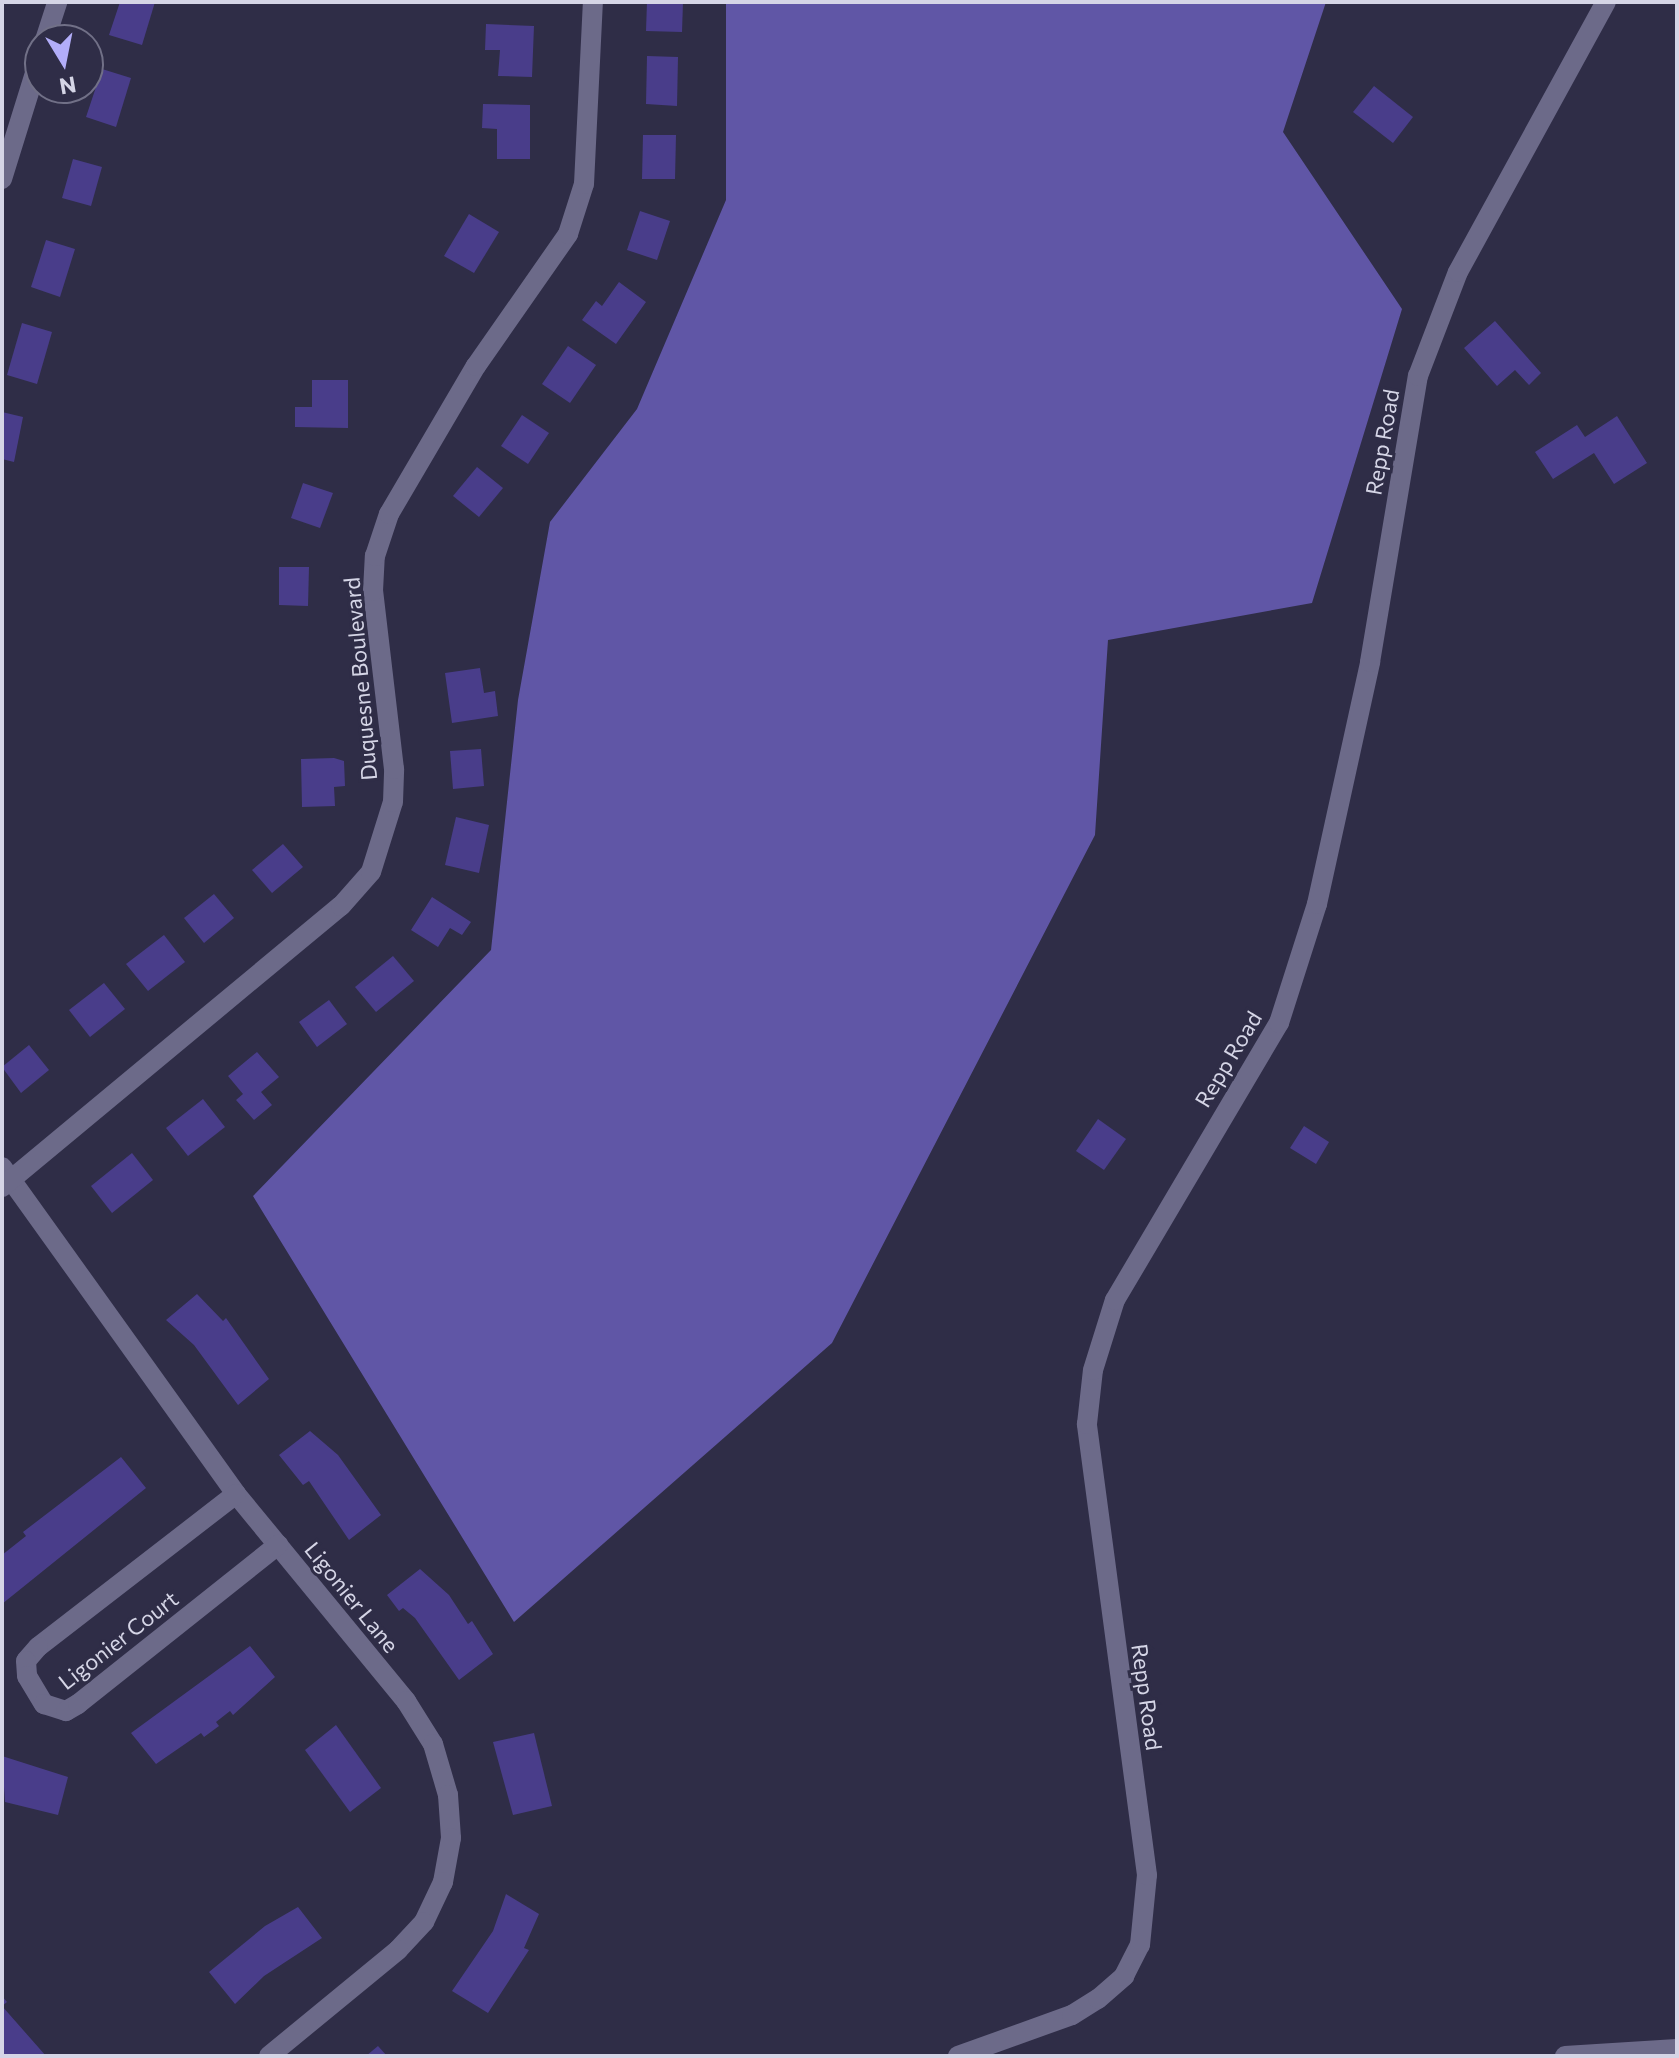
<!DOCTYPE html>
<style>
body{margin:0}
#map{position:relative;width:1679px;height:2058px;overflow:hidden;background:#2f2d47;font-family:Commissioner,sans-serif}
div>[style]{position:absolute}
.forest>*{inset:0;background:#6056a6}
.building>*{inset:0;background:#493d8a}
.street>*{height:20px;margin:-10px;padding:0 10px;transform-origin:10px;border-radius:10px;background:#6c6a89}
.secondary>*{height:20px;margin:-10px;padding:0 10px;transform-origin:10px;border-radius:10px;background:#6c6a89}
span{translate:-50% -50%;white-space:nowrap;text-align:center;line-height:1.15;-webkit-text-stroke:6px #2f2d47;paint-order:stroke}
.street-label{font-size:22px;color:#d5d5e6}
.frame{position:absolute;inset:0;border:4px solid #d5d5e6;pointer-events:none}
.north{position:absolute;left:24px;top:24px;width:80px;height:80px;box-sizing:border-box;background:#2f2d47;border:2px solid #717087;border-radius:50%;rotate:170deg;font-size:22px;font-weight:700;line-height:32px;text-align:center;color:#d5d5e6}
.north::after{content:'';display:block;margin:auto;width:28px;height:36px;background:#b2adf9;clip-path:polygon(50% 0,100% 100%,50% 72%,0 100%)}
</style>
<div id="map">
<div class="forest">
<i style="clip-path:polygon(726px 2px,1326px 2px,1283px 132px,1402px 309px,1312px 603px,1108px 640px,1095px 835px,832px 1343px,514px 1622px,253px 1196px,491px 950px,518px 700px,550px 522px,637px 409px,726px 200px)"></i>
</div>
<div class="building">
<i style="clip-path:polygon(120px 2px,155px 2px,142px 45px,109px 35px)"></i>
<i style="clip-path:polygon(647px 2px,683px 2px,682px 32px,646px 31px)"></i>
<i style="clip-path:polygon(486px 24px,534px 26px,532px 77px,498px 76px,500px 50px,485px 50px)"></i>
<i style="clip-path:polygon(647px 56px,678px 57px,677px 106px,646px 104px)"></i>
<i style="clip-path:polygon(102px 69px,131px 78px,116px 127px,86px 117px)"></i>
<i style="clip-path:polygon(1374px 86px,1413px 117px,1393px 143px,1353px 112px)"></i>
<i style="clip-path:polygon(483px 104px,530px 105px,530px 159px,497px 159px,497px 129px,482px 128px)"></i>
<i style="clip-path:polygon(643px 135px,676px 135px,675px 179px,642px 179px)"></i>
<i style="clip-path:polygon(73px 159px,102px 167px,91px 206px,62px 198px)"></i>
<i style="clip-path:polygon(640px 211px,670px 221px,657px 260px,627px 250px)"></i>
<i style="clip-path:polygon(469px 214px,499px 232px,474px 273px,444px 256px)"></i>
<i style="clip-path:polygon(46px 240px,75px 249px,60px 297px,31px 287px)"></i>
<i style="clip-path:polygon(619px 282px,646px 302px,616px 344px,582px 320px,596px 301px,602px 306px)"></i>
<i style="clip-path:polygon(1495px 321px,1541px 373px,1529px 385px,1515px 370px,1497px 386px,1464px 348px)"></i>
<i style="clip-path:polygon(22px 323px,52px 332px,37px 384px,7px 375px)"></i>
<i style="clip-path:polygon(568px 346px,596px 365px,570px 403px,542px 384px)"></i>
<i style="clip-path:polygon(312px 380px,348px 380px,348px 428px,295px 427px,295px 407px,312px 407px)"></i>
<i style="clip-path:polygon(2px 412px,23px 417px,14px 462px,2px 459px)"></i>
<i style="clip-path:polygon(522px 415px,549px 433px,528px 464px,501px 446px)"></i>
<i style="clip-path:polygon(1617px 416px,1647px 463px,1614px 484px,1594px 453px,1553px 479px,1535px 452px,1577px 425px,1585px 437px)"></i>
<i style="clip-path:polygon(477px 467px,503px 488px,479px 517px,453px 496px)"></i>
<i style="clip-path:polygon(303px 483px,333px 493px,320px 528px,291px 518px)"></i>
<i style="clip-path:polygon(279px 567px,309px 567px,308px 606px,279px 605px)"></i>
<i style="clip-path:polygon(480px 668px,484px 693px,495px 691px,498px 716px,452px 723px,445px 673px)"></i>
<i style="clip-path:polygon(481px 749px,484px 786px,453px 789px,450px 751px)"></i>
<i style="clip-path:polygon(334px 758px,344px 761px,345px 786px,334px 787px,335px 806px,302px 807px,301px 759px)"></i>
<i style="clip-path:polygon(456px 817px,489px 825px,479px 873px,445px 865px)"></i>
<i style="clip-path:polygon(283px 844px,303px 867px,272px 893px,252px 870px)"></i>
<i style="clip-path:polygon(214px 894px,234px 918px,204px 943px,184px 918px)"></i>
<i style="clip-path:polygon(432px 897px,471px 922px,462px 935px,450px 928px,438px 947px,411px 930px)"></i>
<i style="clip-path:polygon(164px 935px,185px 962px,148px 991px,126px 964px)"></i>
<i style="clip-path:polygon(393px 956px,414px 981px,376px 1012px,355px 987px)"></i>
<i style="clip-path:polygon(104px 983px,125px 1009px,90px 1037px,69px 1010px)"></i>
<i style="clip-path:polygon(329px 1000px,347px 1024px,317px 1047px,299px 1022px)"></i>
<i style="clip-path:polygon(29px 1045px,49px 1070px,21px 1093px,2px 1067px)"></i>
<i style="clip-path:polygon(257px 1052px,279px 1077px,261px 1092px,272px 1105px,254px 1120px,236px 1100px,243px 1094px,228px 1076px)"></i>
<i style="clip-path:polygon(203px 1099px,225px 1127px,188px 1156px,166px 1128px)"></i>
<i style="clip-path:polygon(1098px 1119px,1126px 1139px,1104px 1170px,1076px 1151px)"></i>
<i style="clip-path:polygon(1304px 1126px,1329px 1142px,1316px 1164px,1290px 1148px)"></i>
<i style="clip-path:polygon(132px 1153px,153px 1180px,112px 1213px,91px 1186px)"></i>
<i style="clip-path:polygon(197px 1294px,223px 1321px,226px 1318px,269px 1379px,238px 1405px,194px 1345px,166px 1320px)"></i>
<i style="clip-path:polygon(310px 1431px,338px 1455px,381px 1515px,349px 1540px,309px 1481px,303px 1485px,279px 1455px)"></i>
<i style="clip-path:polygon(121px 1457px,146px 1488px,2px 1604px,2px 1555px,26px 1536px,23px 1532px)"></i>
<i style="clip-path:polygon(420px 1569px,449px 1595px,468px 1624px,472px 1621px,493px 1654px,459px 1680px,415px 1618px,403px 1608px,399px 1611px,387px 1595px)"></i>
<i style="clip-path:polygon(250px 1646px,275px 1677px,233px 1715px,230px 1711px,216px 1722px,219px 1726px,204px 1737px,201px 1733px,156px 1764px,131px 1733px)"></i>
<i style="clip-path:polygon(336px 1725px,381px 1788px,350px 1812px,305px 1750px)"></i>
<i style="clip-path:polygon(534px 1733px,552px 1806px,513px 1815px,493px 1742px)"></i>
<i style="clip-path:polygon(2px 1756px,68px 1777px,58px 1815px,5px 1802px)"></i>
<i style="clip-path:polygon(506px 1894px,539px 1914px,524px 1948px,529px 1950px,488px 2013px,452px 1991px,493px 1931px)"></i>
<i style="clip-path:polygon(298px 1907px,322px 1938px,264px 1976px,235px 2004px,209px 1972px,265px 1926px)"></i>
<i style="clip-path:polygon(2px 1996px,7px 2002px,2px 2006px,46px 2056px,2px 2056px)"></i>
<i style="clip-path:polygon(378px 2046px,387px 2056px,366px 2056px)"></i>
</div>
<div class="street">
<i style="left:45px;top:40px;width:40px;rotate:-72deg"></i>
<i style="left:2px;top:179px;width:128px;rotate:-72.7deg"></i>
<i style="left:2px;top:1167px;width:402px;rotate:54.4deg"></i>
<i style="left:236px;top:1494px;width:268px;rotate:50.6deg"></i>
<i style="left:406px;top:1701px;width:51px;rotate:57.9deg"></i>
<i style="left:433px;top:1744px;width:53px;rotate:73.6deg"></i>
<i style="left:448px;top:1795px;width:43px;rotate:86deg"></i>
<i style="left:451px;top:1838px;width:45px;rotate:100.3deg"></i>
<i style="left:443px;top:1882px;width:44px;rotate:115.4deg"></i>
<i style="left:424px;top:1922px;width:38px;rotate:133deg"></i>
<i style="left:398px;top:1950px;width:167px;rotate:140.6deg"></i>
<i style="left:2px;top:1187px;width:440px;rotate:-39.7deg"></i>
<i style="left:341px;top:906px;width:45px;rotate:-48.6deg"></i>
<i style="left:371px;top:872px;width:73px;rotate:-72.6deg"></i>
<i style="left:393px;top:802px;width:33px;rotate:-88deg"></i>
<i style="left:394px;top:769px;width:179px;rotate:-96.7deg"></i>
<i style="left:373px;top:591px;width:35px;rotate:-87deg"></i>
<i style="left:375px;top:556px;width:44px;rotate:-71.6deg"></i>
<i style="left:389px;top:514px;width:172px;rotate:-59.6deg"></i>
<i style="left:476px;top:366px;width:161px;rotate:-55.1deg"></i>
<i style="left:568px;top:234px;width:52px;rotate:-72.3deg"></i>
<i style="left:584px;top:184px;width:182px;rotate:-87.2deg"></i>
<i style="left:236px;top:1494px;width:250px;rotate:142.3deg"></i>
<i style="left:38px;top:1647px;width:18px;rotate:131deg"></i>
<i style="left:26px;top:1661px;width:15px;rotate:86deg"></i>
<i style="left:27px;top:1676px;width:33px;rotate:59deg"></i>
<i style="left:44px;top:1704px;width:23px;rotate:18deg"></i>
<i style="left:66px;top:1711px;width:14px;rotate:-30deg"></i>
<i style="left:78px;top:1704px;width:256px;rotate:-38.5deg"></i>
</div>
<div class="secondary">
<i style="left:958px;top:2056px;width:121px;rotate:-19.8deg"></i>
<i style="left:1072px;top:2015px;width:31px;rotate:-32deg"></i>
<i style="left:1098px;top:1999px;width:35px;rotate:-41deg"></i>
<i style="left:1124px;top:1976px;width:35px;rotate:-63deg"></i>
<i style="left:1140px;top:1945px;width:70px;rotate:-84.3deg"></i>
<i style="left:1147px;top:1875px;width:455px;rotate:-97.6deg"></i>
<i style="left:1087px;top:1424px;width:54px;rotate:-83.7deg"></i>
<i style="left:1093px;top:1370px;width:73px;rotate:-72.6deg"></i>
<i style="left:1115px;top:1300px;width:322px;rotate:-59.4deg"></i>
<i style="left:1279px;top:1023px;width:125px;rotate:-72.3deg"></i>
<i style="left:1317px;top:904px;width:248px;rotate:-77.6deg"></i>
<i style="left:1370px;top:662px;width:290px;rotate:-80.5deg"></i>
<i style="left:1418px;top:376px;width:111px;rotate:-69deg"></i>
<i style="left:1458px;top:272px;width:308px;rotate:-61.3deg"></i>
<i style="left:1565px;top:2056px;width:112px;rotate:-3.6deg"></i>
</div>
<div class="street-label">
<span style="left:1382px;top:442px;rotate:-80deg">Repp Road</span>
<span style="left:360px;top:679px;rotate:-95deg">Duquesne Boulevard</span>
<span style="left:1228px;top:1059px;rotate:-59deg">Repp Road</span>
<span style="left:352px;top:1597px;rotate:51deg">Ligonier Lane</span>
<span style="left:118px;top:1640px;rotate:-38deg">Ligonier Court</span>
<span style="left:1147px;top:1697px;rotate:82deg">Repp Road</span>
</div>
<div class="frame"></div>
<div class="north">N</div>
</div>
